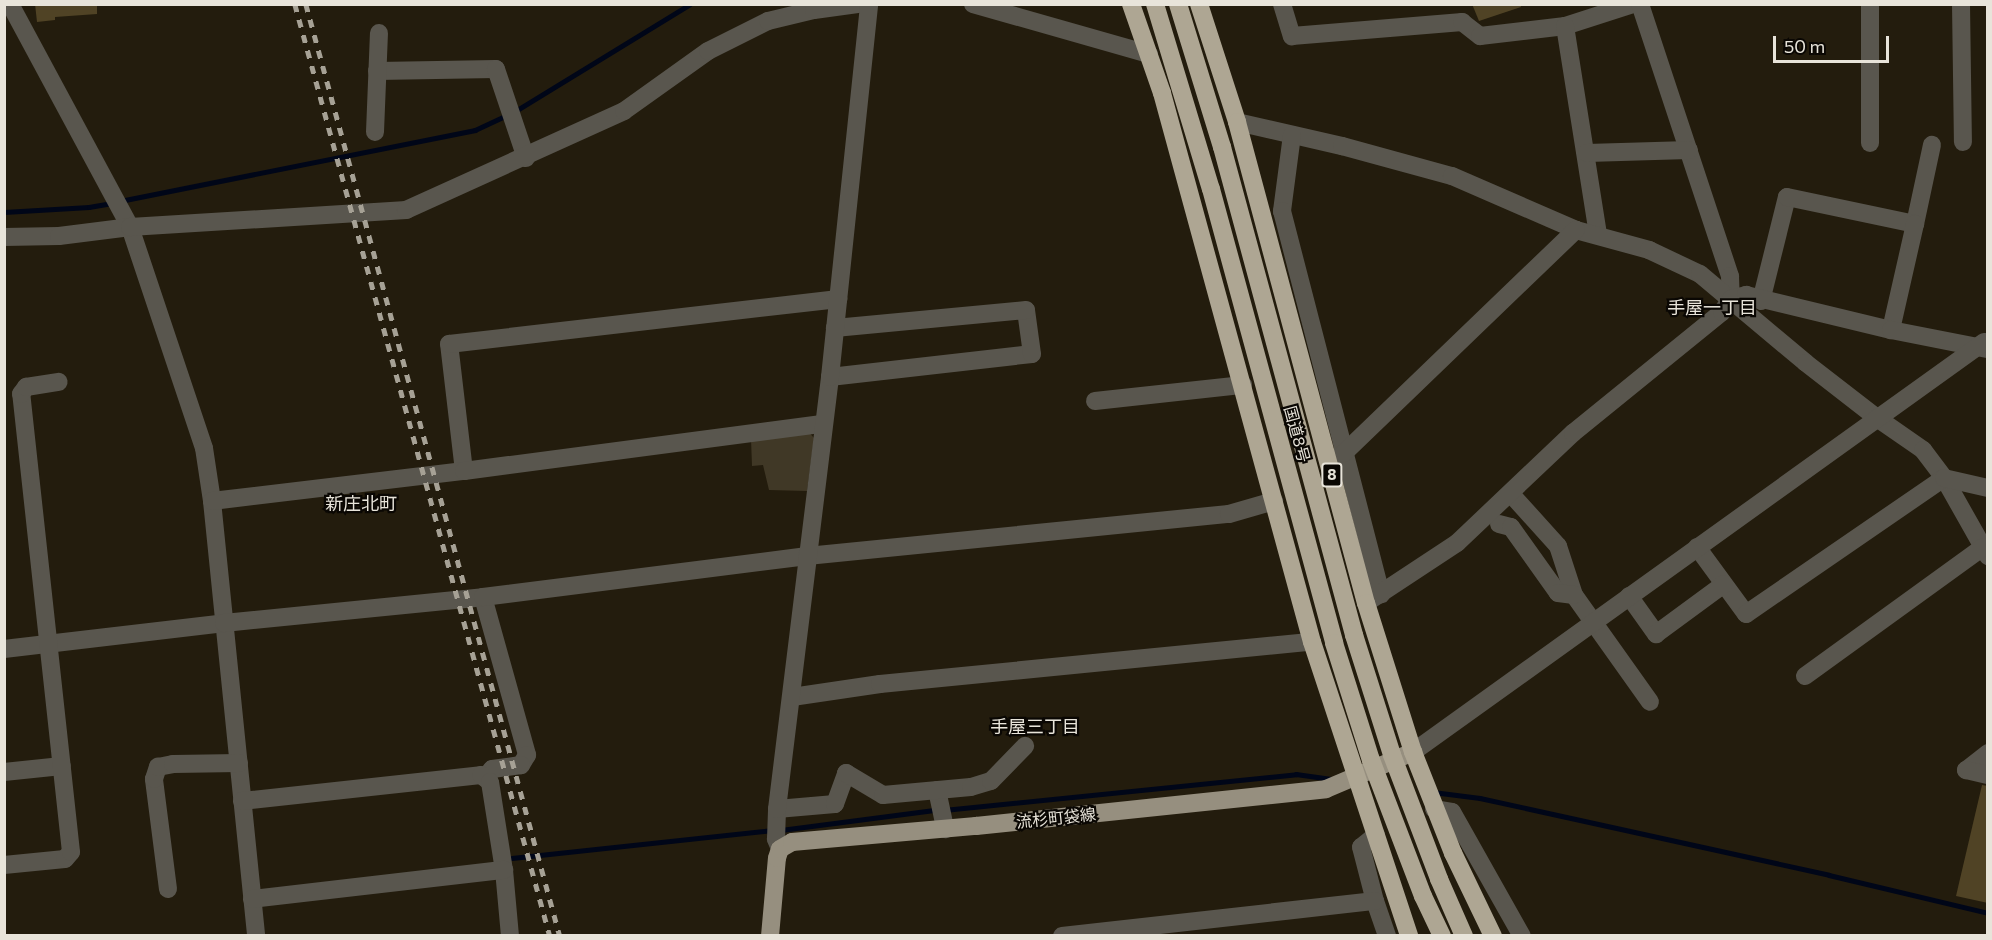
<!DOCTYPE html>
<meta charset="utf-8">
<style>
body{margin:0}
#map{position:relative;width:1992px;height:940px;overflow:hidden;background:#231c0d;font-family:Commissioner,"Noto Sans JP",sans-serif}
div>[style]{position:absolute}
.green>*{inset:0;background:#403826}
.stream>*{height:4.5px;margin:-2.25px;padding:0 2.25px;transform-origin:2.25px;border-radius:2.25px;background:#000618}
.building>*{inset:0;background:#504325}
.minor>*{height:18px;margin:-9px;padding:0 9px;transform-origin:9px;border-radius:9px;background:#59564e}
.major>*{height:18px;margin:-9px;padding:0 9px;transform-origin:9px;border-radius:9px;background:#968f7f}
.highway>*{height:18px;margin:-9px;padding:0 9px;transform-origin:9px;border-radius:9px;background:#aea693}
.rail>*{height:4.5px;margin-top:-2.25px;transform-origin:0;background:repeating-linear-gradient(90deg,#a6a195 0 8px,transparent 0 16px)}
span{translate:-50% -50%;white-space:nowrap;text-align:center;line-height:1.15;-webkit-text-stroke:4.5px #0a0703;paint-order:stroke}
.shield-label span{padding:2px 4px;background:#0a0703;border:2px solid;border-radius:4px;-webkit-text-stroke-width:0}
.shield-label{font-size:15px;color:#e8e4da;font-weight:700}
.street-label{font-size:16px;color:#e8e4da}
.neighbourhood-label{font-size:18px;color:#e8e4da}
.frame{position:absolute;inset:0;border:6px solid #e8e4da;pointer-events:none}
.scale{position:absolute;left:1773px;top:36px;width:116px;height:27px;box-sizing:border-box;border:3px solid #e8e4da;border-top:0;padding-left:8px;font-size:18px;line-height:21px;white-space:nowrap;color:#e8e4da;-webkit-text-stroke:4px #0a0703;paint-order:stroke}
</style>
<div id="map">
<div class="green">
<i style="clip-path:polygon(807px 430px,814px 438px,807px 491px,769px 490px,763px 465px,752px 466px,751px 439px)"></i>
</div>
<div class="stream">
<i style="left:514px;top:112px;width:206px;rotate:-31.5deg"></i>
<i style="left:120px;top:201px;width:362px;rotate:-11.3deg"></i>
<i style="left:475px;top:130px;width:35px;rotate:-25deg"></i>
<i style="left:4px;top:212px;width:85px;rotate:-3.4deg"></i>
<i style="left:89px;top:207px;width:23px;rotate:-10deg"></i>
<i style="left:1433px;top:792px;width:47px;rotate:7.3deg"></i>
<i style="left:1480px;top:798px;width:357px;rotate:12.4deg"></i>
<i style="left:1829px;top:875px;width:163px;rotate:13.4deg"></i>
<i style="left:944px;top:810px;width:354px;rotate:-5.8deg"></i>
<i style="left:1296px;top:774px;width:37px;rotate:8deg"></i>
<i style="left:781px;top:830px;width:156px;rotate:-7.4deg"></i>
<i style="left:512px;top:858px;width:262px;rotate:-6.1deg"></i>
</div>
<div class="building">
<i style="clip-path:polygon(35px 4px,97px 4px,97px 14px,55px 17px,55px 20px,37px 22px)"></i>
<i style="clip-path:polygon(1472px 4px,1520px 4px,1521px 7px,1479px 21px)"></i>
<i style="clip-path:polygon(1982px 785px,1988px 786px,1988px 903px,1956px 896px)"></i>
</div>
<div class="minor">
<i style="left:10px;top:4px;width:253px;rotate:61.7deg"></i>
<i style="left:130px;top:227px;width:233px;rotate:71.5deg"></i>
<i style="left:204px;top:448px;width:54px;rotate:81.4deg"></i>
<i style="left:212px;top:501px;width:437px;rotate:84.2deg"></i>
<i style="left:973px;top:4px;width:183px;rotate:15.9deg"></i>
<i style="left:1282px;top:4px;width:34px;rotate:73deg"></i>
<i style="left:1292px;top:36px;width:171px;rotate:-4.7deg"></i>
<i style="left:1462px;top:22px;width:23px;rotate:38deg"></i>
<i style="left:1480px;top:36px;width:86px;rotate:-6.7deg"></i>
<i style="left:1565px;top:26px;width:71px;rotate:-17.9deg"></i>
<i style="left:1640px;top:4px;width:287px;rotate:71.7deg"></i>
<i style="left:1730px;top:276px;width:23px;rotate:88deg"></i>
<i style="left:1870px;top:4px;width:139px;rotate:90deg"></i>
<i style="left:1961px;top:4px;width:138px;rotate:89.2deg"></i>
<i style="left:1565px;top:26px;width:211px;rotate:81deg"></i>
<i style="left:377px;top:71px;width:119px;rotate:-1deg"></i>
<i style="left:496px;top:69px;width:94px;rotate:71.4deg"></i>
<i style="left:1237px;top:122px;width:108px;rotate:12.9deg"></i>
<i style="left:1342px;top:146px;width:114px;rotate:15.3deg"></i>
<i style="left:1452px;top:176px;width:135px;rotate:23.5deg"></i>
<i style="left:1576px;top:230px;width:76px;rotate:15.3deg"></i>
<i style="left:1649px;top:250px;width:56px;rotate:25.2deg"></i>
<i style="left:1700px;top:274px;width:138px;rotate:40deg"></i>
<i style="left:1806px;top:363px;width:90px;rotate:37.8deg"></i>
<i style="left:1877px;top:418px;width:56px;rotate:34.8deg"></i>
<i style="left:1923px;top:450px;width:35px;rotate:53deg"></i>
<i style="left:1944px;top:478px;width:90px;rotate:60.6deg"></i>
<i style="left:375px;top:132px;width:99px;rotate:-87.7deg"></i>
<i style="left:1292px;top:135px;width:77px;rotate:97.5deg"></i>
<i style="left:1282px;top:211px;width:396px;rotate:75.5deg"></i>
<i style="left:1587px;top:153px;width:102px;rotate:-1.7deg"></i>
<i style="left:1915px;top:224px;width:81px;rotate:-77.9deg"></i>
<i style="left:4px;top:237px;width:55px;rotate:-1deg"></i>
<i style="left:59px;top:236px;width:72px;rotate:-7.2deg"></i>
<i style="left:130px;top:227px;width:277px;rotate:-3.5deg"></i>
<i style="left:406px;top:210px;width:239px;rotate:-24.4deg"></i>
<i style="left:624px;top:111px;width:103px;rotate:-35.5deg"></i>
<i style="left:708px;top:51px;width:67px;rotate:-26.6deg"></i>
<i style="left:768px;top:21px;width:47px;rotate:-13.4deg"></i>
<i style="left:814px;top:10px;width:44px;rotate:-7.8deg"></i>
<i style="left:1761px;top:301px;width:107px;rotate:-76deg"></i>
<i style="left:1787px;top:197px;width:131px;rotate:11.9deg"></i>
<i style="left:1915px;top:224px;width:109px;rotate:102.8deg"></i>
<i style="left:830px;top:377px;width:203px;rotate:-6.5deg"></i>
<i style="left:1032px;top:354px;width:44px;rotate:-97.8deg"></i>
<i style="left:1026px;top:310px;width:192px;rotate:174.6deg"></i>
<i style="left:1095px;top:401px;width:149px;rotate:-6.2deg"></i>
<i style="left:1335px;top:458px;width:10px;rotate:-29deg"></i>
<i style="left:1344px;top:453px;width:322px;rotate:-43.9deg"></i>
<i style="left:464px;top:471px;width:128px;rotate:-96.7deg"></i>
<i style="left:449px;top:344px;width:392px;rotate:-6.6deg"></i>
<i style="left:1511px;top:494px;width:70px;rotate:47.9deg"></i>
<i style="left:1558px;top:546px;width:52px;rotate:71.9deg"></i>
<i style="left:1574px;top:595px;width:131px;rotate:54.6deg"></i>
<i style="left:212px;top:501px;width:254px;rotate:-6.8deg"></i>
<i style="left:464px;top:471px;width:361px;rotate:-7.5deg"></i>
<i style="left:1499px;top:524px;width:12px;rotate:14deg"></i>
<i style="left:1511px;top:527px;width:81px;rotate:54.5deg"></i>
<i style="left:1558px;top:593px;width:16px;rotate:7deg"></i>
<i style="left:1697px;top:547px;width:83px;rotate:53.8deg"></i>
<i style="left:1746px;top:614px;width:240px;rotate:-34.5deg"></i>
<i style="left:1944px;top:478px;width:45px;rotate:12.8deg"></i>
<i style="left:1629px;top:596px;width:47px;rotate:54.6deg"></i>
<i style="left:1656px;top:634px;width:84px;rotate:-36.3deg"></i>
<i style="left:483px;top:597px;width:164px;rotate:74.4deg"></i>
<i style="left:527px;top:755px;width:12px;rotate:121deg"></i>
<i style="left:521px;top:765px;width:29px;rotate:172deg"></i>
<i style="left:492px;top:769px;width:11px;rotate:128deg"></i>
<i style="left:1366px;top:603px;width:109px;rotate:-33.4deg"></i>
<i style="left:1457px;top:543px;width:160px;rotate:-43.5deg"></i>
<i style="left:1573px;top:433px;width:192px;rotate:-39.1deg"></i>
<i style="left:1722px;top:312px;width:16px;rotate:-55deg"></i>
<i style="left:1731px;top:299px;width:16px;rotate:-15deg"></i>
<i style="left:1746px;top:295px;width:149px;rotate:13.6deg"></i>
<i style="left:1891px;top:330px;width:99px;rotate:11.1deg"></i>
<i style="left:4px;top:649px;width:222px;rotate:-6.7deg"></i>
<i style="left:224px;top:623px;width:260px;rotate:-5.7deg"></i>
<i style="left:483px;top:597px;width:327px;rotate:-7.2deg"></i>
<i style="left:807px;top:556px;width:424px;rotate:-5.7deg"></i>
<i style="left:1229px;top:514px;width:47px;rotate:-16.1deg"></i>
<i style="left:1805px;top:676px;width:220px;rotate:-35.9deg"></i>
<i style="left:792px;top:697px;width:89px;rotate:-8.4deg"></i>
<i style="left:880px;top:684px;width:434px;rotate:-5.6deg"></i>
<i style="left:1413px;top:752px;width:703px;rotate:-35.68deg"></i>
<i style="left:1988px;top:753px;width:28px;rotate:142deg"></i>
<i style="left:1966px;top:770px;width:23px;rotate:13deg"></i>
<i style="left:4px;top:772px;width:58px;rotate:-5.9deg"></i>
<i style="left:937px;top:790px;width:40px;rotate:78deg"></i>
<i style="left:242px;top:801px;width:240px;rotate:-6.2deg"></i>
<i style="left:481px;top:775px;width:11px;rotate:38deg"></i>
<i style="left:490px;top:782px;width:89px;rotate:81deg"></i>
<i style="left:504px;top:870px;width:66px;rotate:84.8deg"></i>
<i style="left:777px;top:809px;width:58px;rotate:-4.9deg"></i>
<i style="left:835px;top:804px;width:33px;rotate:-70deg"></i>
<i style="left:846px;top:773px;width:43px;rotate:30.7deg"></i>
<i style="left:883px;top:795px;width:88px;rotate:-5.2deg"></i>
<i style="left:971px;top:787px;width:21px;rotate:-17deg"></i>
<i style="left:991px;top:781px;width:49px;rotate:-45.8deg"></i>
<i style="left:1434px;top:809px;width:18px;rotate:9deg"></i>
<i style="left:1452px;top:812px;width:142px;rotate:60.6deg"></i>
<i style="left:1376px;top:835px;width:19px;rotate:141deg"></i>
<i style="left:1361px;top:847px;width:56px;rotate:75.5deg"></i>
<i style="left:1375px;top:901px;width:37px;rotate:71deg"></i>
<i style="left:780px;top:849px;width:11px;rotate:-112deg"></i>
<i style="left:776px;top:839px;width:30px;rotate:-88deg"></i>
<i style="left:777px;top:809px;width:435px;rotate:-83deg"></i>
<i style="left:830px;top:377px;width:375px;rotate:-84deg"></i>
<i style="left:4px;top:865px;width:61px;rotate:-5.6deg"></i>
<i style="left:65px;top:859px;width:9px;rotate:-49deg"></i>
<i style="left:71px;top:852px;width:461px;rotate:-96.2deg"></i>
<i style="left:21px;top:394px;width:9px;rotate:-54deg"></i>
<i style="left:26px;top:387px;width:33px;rotate:-9deg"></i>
<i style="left:168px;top:889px;width:111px;rotate:-97.3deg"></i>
<i style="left:154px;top:779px;width:13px;rotate:-72deg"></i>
<i style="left:158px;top:767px;width:15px;rotate:-11deg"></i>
<i style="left:173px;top:764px;width:66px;rotate:-0.9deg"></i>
<i style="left:252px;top:899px;width:254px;rotate:-6.6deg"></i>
<i style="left:1062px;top:936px;width:315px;rotate:-6.4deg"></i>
</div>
<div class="major">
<i style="left:770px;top:936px;width:78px;rotate:-84.9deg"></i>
<i style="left:777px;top:858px;width:9px;rotate:-72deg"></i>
<i style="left:780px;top:849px;width:14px;rotate:-30deg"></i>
<i style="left:792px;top:842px;width:185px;rotate:-5deg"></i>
<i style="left:976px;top:826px;width:352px;rotate:-6deg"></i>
<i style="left:1326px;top:789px;width:95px;rotate:-23deg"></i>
</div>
<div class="highway">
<i style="left:1131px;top:4px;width:94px;rotate:70.8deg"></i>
<i style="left:1162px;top:93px;width:569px;rotate:74.72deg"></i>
<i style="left:1312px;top:642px;width:310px;rotate:71.7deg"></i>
<i style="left:1155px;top:4px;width:193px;rotate:73.2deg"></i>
<i style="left:1211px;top:189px;width:470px;rotate:74.8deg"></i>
<i style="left:1334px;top:643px;width:123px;rotate:72.5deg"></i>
<i style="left:1371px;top:760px;width:146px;rotate:69.1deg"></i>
<i style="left:1423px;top:896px;width:44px;rotate:64.6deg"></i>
<i style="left:1178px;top:4px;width:150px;rotate:72.9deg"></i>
<i style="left:1222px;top:147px;width:506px;rotate:74.86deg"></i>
<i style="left:1354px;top:635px;width:126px;rotate:72.4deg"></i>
<i style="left:1392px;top:755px;width:133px;rotate:69.2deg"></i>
<i style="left:1439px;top:879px;width:62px;rotate:66.3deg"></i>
<i style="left:1199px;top:4px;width:124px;rotate:72.1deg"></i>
<i style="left:1237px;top:122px;width:498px;rotate:75deg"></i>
<i style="left:1366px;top:603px;width:156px;rotate:72.5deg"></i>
<i style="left:1413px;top:752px;width:109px;rotate:68.4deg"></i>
<i style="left:1453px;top:853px;width:92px;rotate:64.3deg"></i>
</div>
<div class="rail">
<i style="left:295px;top:4px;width:966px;rotate:74.7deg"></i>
<i style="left:306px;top:4px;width:966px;rotate:74.76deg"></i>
</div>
<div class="shield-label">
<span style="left:1332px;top:475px">8</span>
</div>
<div class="street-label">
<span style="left:1297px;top:434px;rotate:75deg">国道8号</span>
<span style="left:1056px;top:818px;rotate:-6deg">流杉町袋線</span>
</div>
<div class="neighbourhood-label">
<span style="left:1712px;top:307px">手屋一丁目</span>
<span style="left:361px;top:503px">新庄北町</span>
<span style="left:1035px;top:726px">手屋三丁目</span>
</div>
<div class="frame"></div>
<div class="scale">50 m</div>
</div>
